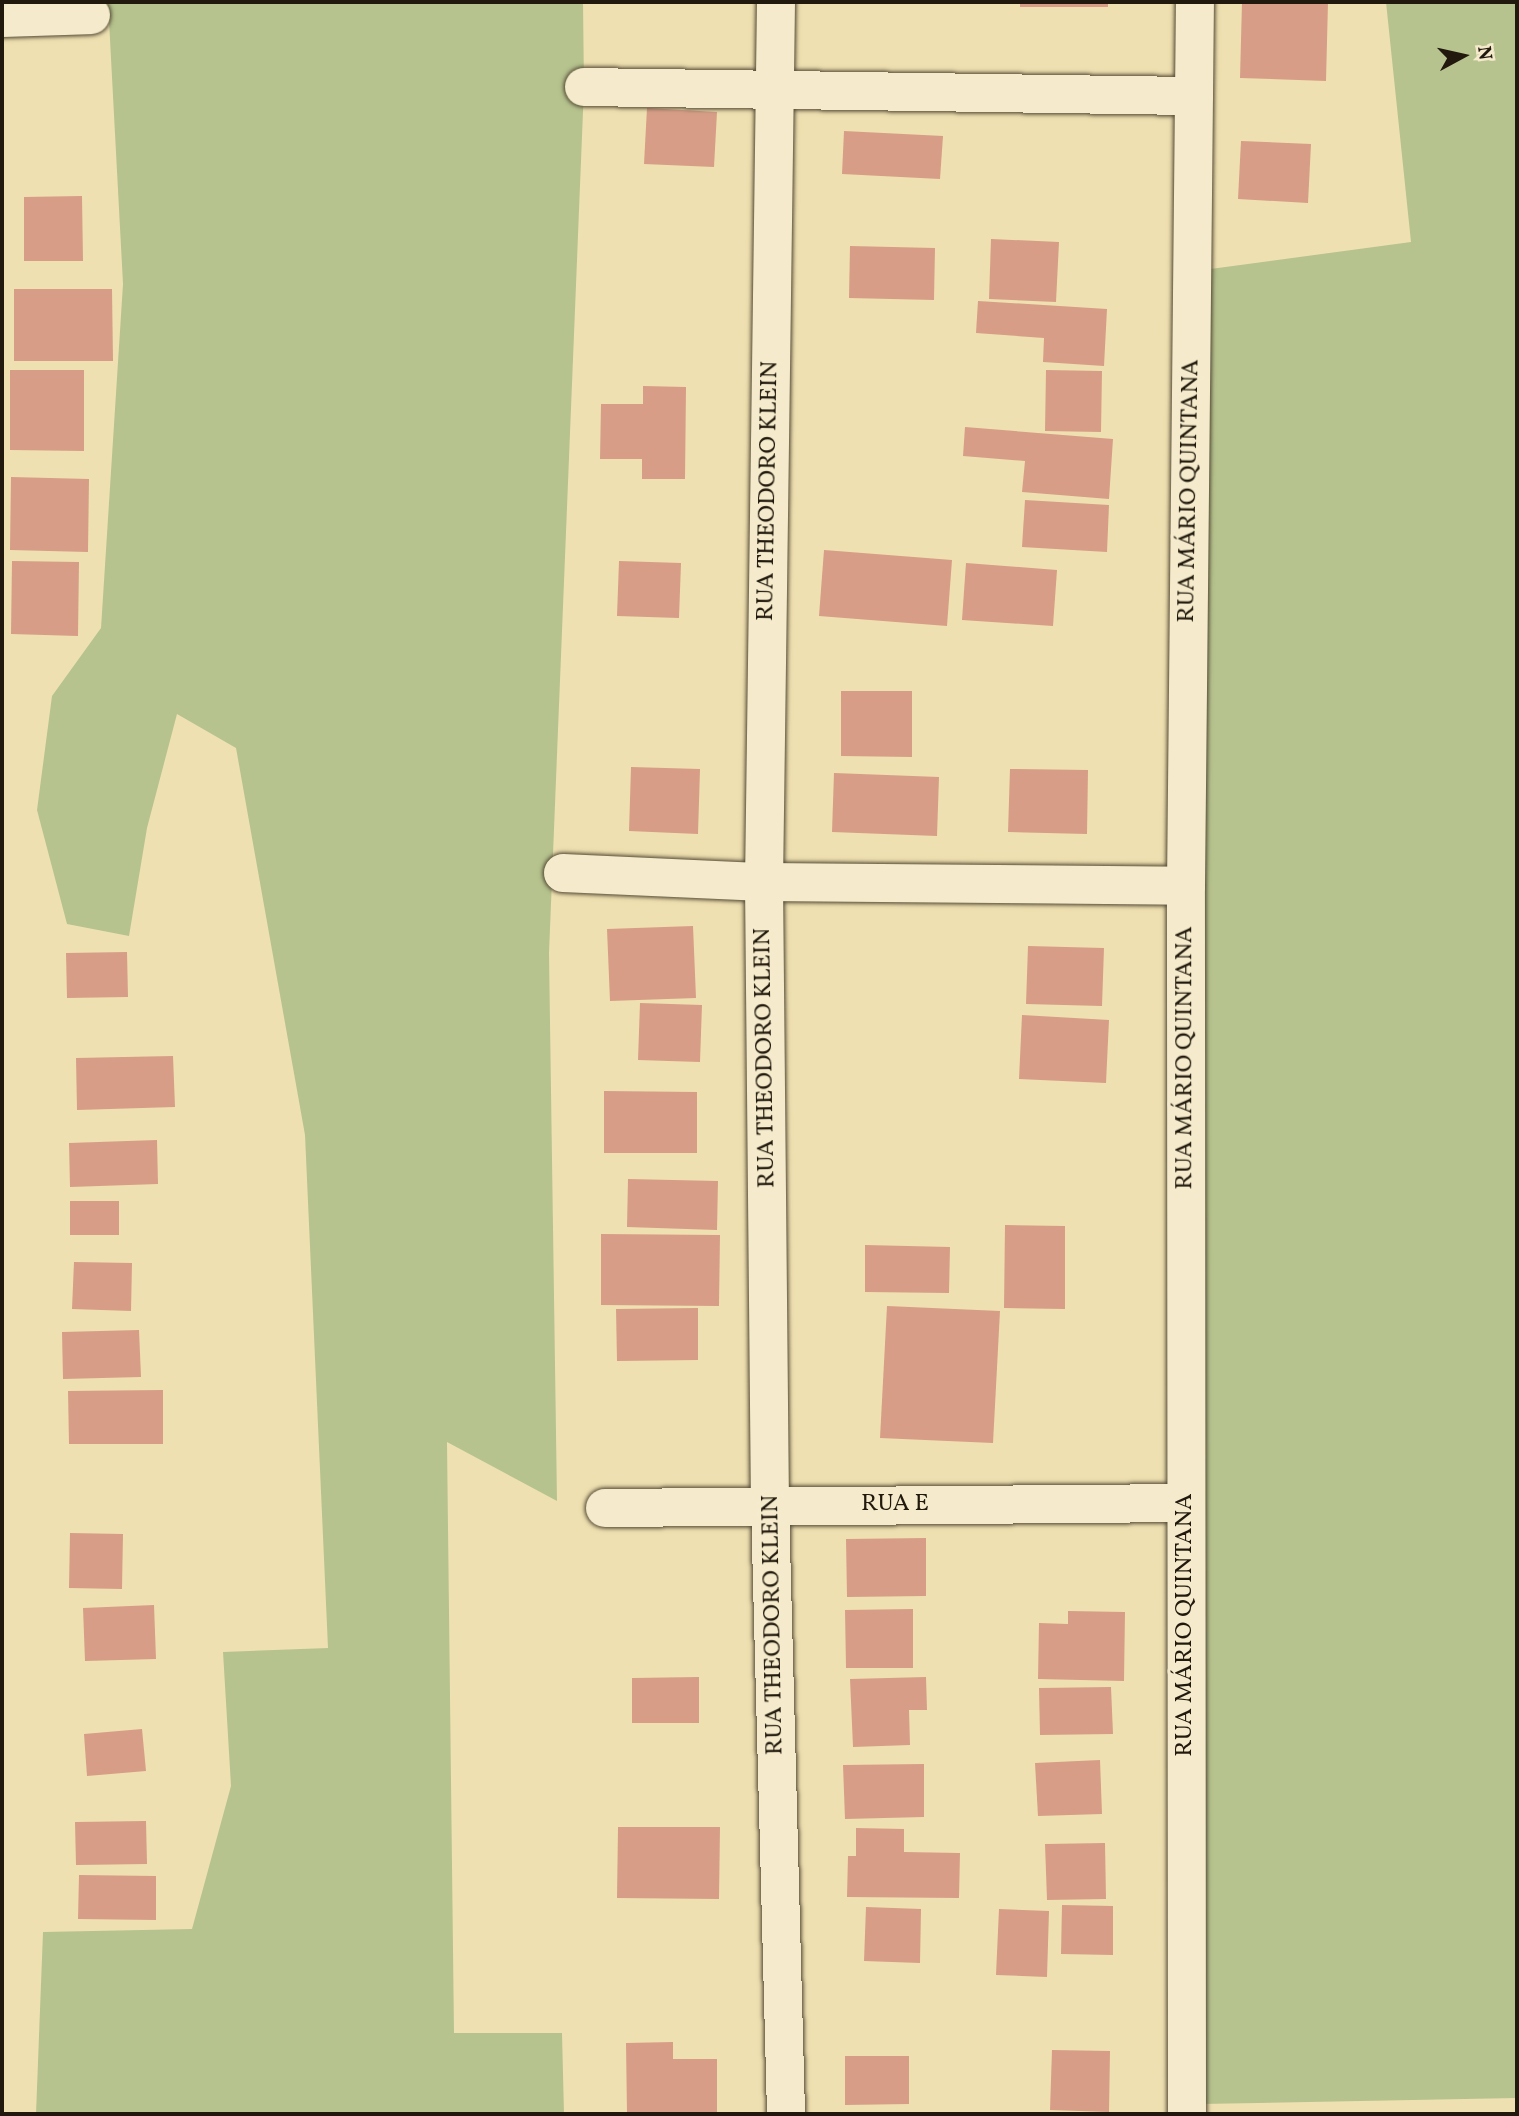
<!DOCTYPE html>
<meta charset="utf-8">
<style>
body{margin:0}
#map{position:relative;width:1519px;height:2116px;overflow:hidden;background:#efe0b1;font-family:Vollkorn,serif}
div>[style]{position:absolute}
.green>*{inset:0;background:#b6c38e}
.building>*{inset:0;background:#d79d87}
.roads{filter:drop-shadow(0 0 2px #544b36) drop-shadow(0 0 2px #544b36)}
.minor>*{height:38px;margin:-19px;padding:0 19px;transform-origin:19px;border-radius:19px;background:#f5ebcc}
span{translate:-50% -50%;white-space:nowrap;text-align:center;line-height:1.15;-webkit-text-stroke:6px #f5ebcc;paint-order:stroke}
.street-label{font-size:24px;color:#21190d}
.frame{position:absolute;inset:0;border:4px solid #21190d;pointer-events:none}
.north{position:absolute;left:1428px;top:21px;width:70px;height:70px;-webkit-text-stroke:5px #f5ebcc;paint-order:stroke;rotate:82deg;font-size:19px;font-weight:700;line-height:28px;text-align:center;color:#21190d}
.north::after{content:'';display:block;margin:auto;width:24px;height:32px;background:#21190d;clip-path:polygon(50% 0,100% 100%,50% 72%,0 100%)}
</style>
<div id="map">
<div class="green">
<i style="clip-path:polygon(108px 2px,583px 2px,584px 87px,549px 953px,557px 1501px,447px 1442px,454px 2033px,562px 2033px,564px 2114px,36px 2114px,43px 1932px,192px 1929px,231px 1786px,223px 1652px,328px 1648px,305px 1135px,236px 748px,177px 714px,147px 828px,129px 936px,67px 924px,37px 810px,52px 696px,101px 628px,123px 284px)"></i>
<i style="clip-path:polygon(1386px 2px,1517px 2px,1517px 2098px,1201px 2104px,1203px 270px,1411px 242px)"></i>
</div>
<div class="building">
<i style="clip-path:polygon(1020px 2px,1108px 2px,1108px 7px,1020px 7px)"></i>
<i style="clip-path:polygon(1242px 2px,1328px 2px,1326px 81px,1240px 78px)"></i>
<i style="clip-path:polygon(647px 108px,717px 112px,714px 167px,644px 164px)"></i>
<i style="clip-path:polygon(844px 131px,943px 136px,940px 179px,842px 174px)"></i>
<i style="clip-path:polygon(1241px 141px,1311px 144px,1308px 203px,1238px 199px)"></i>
<i style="clip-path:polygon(82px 196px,83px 261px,24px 261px,24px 197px)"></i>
<i style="clip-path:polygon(991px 239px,1059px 242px,1056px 302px,989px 299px)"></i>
<i style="clip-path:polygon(850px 246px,935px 248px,934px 300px,849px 298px)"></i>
<i style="clip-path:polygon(14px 289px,112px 289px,113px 361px,14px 361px)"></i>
<i style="clip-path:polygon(978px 301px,1107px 309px,1104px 366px,1043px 362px,1044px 338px,976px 333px)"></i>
<i style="clip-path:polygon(10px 370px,84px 370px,84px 451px,10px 450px)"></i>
<i style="clip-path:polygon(1046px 370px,1102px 371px,1101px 432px,1045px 431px)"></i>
<i style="clip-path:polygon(643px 386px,686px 387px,685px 479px,642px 479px,642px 459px,600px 459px,601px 404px,643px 404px)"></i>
<i style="clip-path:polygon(965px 427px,1113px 439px,1109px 499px,1022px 492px,1025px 461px,963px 456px)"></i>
<i style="clip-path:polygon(11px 477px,89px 479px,88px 552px,10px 550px)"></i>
<i style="clip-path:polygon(1025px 500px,1109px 505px,1107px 552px,1022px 547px)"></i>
<i style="clip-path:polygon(824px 550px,952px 560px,947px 626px,819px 616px)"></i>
<i style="clip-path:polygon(12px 561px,79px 562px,78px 636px,11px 634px)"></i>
<i style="clip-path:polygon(619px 561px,681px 563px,679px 618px,617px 616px)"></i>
<i style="clip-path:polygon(966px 563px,1057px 570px,1053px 626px,962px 620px)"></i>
<i style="clip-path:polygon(841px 691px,912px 691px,912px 757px,841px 756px)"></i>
<i style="clip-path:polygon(631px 767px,700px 769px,698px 834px,629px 831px)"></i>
<i style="clip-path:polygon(1010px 769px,1088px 770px,1087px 834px,1008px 832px)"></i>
<i style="clip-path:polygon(834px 773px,939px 777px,937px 836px,832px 832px)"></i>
<i style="clip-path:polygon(693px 926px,696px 998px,610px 1001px,607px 929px)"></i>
<i style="clip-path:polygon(1028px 946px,1104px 948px,1102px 1006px,1026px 1004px)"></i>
<i style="clip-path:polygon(127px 952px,128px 997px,67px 998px,66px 953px)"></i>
<i style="clip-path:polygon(640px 1003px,702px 1005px,700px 1062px,638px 1060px)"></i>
<i style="clip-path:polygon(1022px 1015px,1109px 1020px,1106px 1083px,1019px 1079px)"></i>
<i style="clip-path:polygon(173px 1056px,175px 1107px,77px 1110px,76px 1058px)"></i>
<i style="clip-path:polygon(604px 1091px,697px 1092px,697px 1153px,604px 1153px)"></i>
<i style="clip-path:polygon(157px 1140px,158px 1184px,70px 1187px,69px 1143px)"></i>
<i style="clip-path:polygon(628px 1179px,718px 1181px,717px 1230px,627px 1227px)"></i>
<i style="clip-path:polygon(70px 1201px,119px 1201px,119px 1235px,70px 1235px)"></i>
<i style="clip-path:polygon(1005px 1225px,1065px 1226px,1065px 1309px,1004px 1308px)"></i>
<i style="clip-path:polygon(601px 1234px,720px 1235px,719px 1306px,601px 1305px)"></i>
<i style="clip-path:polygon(865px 1245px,950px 1247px,949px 1293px,865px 1292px)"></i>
<i style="clip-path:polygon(74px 1262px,132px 1263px,131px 1311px,72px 1309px)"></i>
<i style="clip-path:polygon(887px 1306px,1000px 1311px,993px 1443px,880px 1438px)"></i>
<i style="clip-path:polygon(698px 1308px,698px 1360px,617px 1361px,616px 1309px)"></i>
<i style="clip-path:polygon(139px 1330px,141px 1377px,63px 1379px,62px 1332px)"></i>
<i style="clip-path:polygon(163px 1390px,163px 1444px,69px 1444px,68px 1391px)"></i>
<i style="clip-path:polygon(70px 1533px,123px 1534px,122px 1589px,69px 1588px)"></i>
<i style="clip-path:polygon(926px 1538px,926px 1596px,847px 1597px,846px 1539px)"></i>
<i style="clip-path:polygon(154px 1605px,156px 1659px,85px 1661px,83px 1608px)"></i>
<i style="clip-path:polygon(913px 1609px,913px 1668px,846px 1668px,845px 1610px)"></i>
<i style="clip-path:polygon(1068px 1611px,1125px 1612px,1124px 1681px,1038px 1679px,1039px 1623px,1068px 1624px)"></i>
<i style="clip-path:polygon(699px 1677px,699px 1723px,632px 1723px,632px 1678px)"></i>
<i style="clip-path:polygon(926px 1677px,927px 1710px,909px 1710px,910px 1745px,853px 1747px,850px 1679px)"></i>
<i style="clip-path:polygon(1111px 1687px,1113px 1734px,1040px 1735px,1039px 1688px)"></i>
<i style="clip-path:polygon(142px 1729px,146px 1771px,87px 1776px,84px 1734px)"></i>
<i style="clip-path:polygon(1100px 1760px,1102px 1814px,1038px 1816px,1035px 1763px)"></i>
<i style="clip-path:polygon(924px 1764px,924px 1817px,845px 1819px,843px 1765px)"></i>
<i style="clip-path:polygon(146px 1821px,147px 1864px,76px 1865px,75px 1822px)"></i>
<i style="clip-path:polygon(618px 1827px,720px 1827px,719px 1899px,617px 1898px)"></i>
<i style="clip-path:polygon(856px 1828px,904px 1829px,904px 1852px,960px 1853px,959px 1898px,847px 1897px,848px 1856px,856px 1856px)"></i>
<i style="clip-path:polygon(1105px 1843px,1106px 1899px,1047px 1900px,1045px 1844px)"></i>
<i style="clip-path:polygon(79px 1875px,156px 1876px,156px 1920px,78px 1919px)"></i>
<i style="clip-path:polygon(1062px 1905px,1113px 1906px,1113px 1955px,1061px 1954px)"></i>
<i style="clip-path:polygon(866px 1907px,921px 1909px,920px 1963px,864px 1961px)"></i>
<i style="clip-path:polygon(999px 1909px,1049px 1911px,1047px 1977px,996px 1975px)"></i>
<i style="clip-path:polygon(673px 2042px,673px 2059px,717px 2059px,717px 2114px,627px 2114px,626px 2043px)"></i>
<i style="clip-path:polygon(1052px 2050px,1110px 2051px,1109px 2112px,1050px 2110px)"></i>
<i style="clip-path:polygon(845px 2056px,909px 2056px,909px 2104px,845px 2105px)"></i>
</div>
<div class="roads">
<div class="minor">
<i style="left:776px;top:2px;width:880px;rotate:90.78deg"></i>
<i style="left:764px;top:882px;width:624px;rotate:89.45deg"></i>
<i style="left:770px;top:1506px;width:608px;rotate:88.49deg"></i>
<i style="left:2px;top:18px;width:89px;rotate:-1.9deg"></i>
<i style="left:584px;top:87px;width:610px;rotate:0.85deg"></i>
<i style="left:563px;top:873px;width:201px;rotate:2.6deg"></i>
<i style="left:764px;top:882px;width:422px;rotate:0.5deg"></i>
<i style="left:605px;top:1508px;width:580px;rotate:-0.49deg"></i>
<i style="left:1187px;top:2114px;width:1228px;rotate:-90.05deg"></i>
<i style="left:1186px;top:886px;width:884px;rotate:-89.42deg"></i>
</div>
</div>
<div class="street-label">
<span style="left:769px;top:491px;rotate:-89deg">RUA THEODORO KLEIN</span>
<span style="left:1190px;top:491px;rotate:-89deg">RUA MÁRIO QUINTANA</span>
<span style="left:766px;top:1058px;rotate:-91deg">RUA THEODORO KLEIN</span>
<span style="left:1186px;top:1058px;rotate:-90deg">RUA MÁRIO QUINTANA</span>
<span style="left:895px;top:1505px">RUA E</span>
<span style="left:774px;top:1625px;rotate:-91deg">RUA THEODORO KLEIN</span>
<span style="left:1186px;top:1625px;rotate:-90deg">RUA MÁRIO QUINTANA</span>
</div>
<div class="frame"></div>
<div class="north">N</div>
</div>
